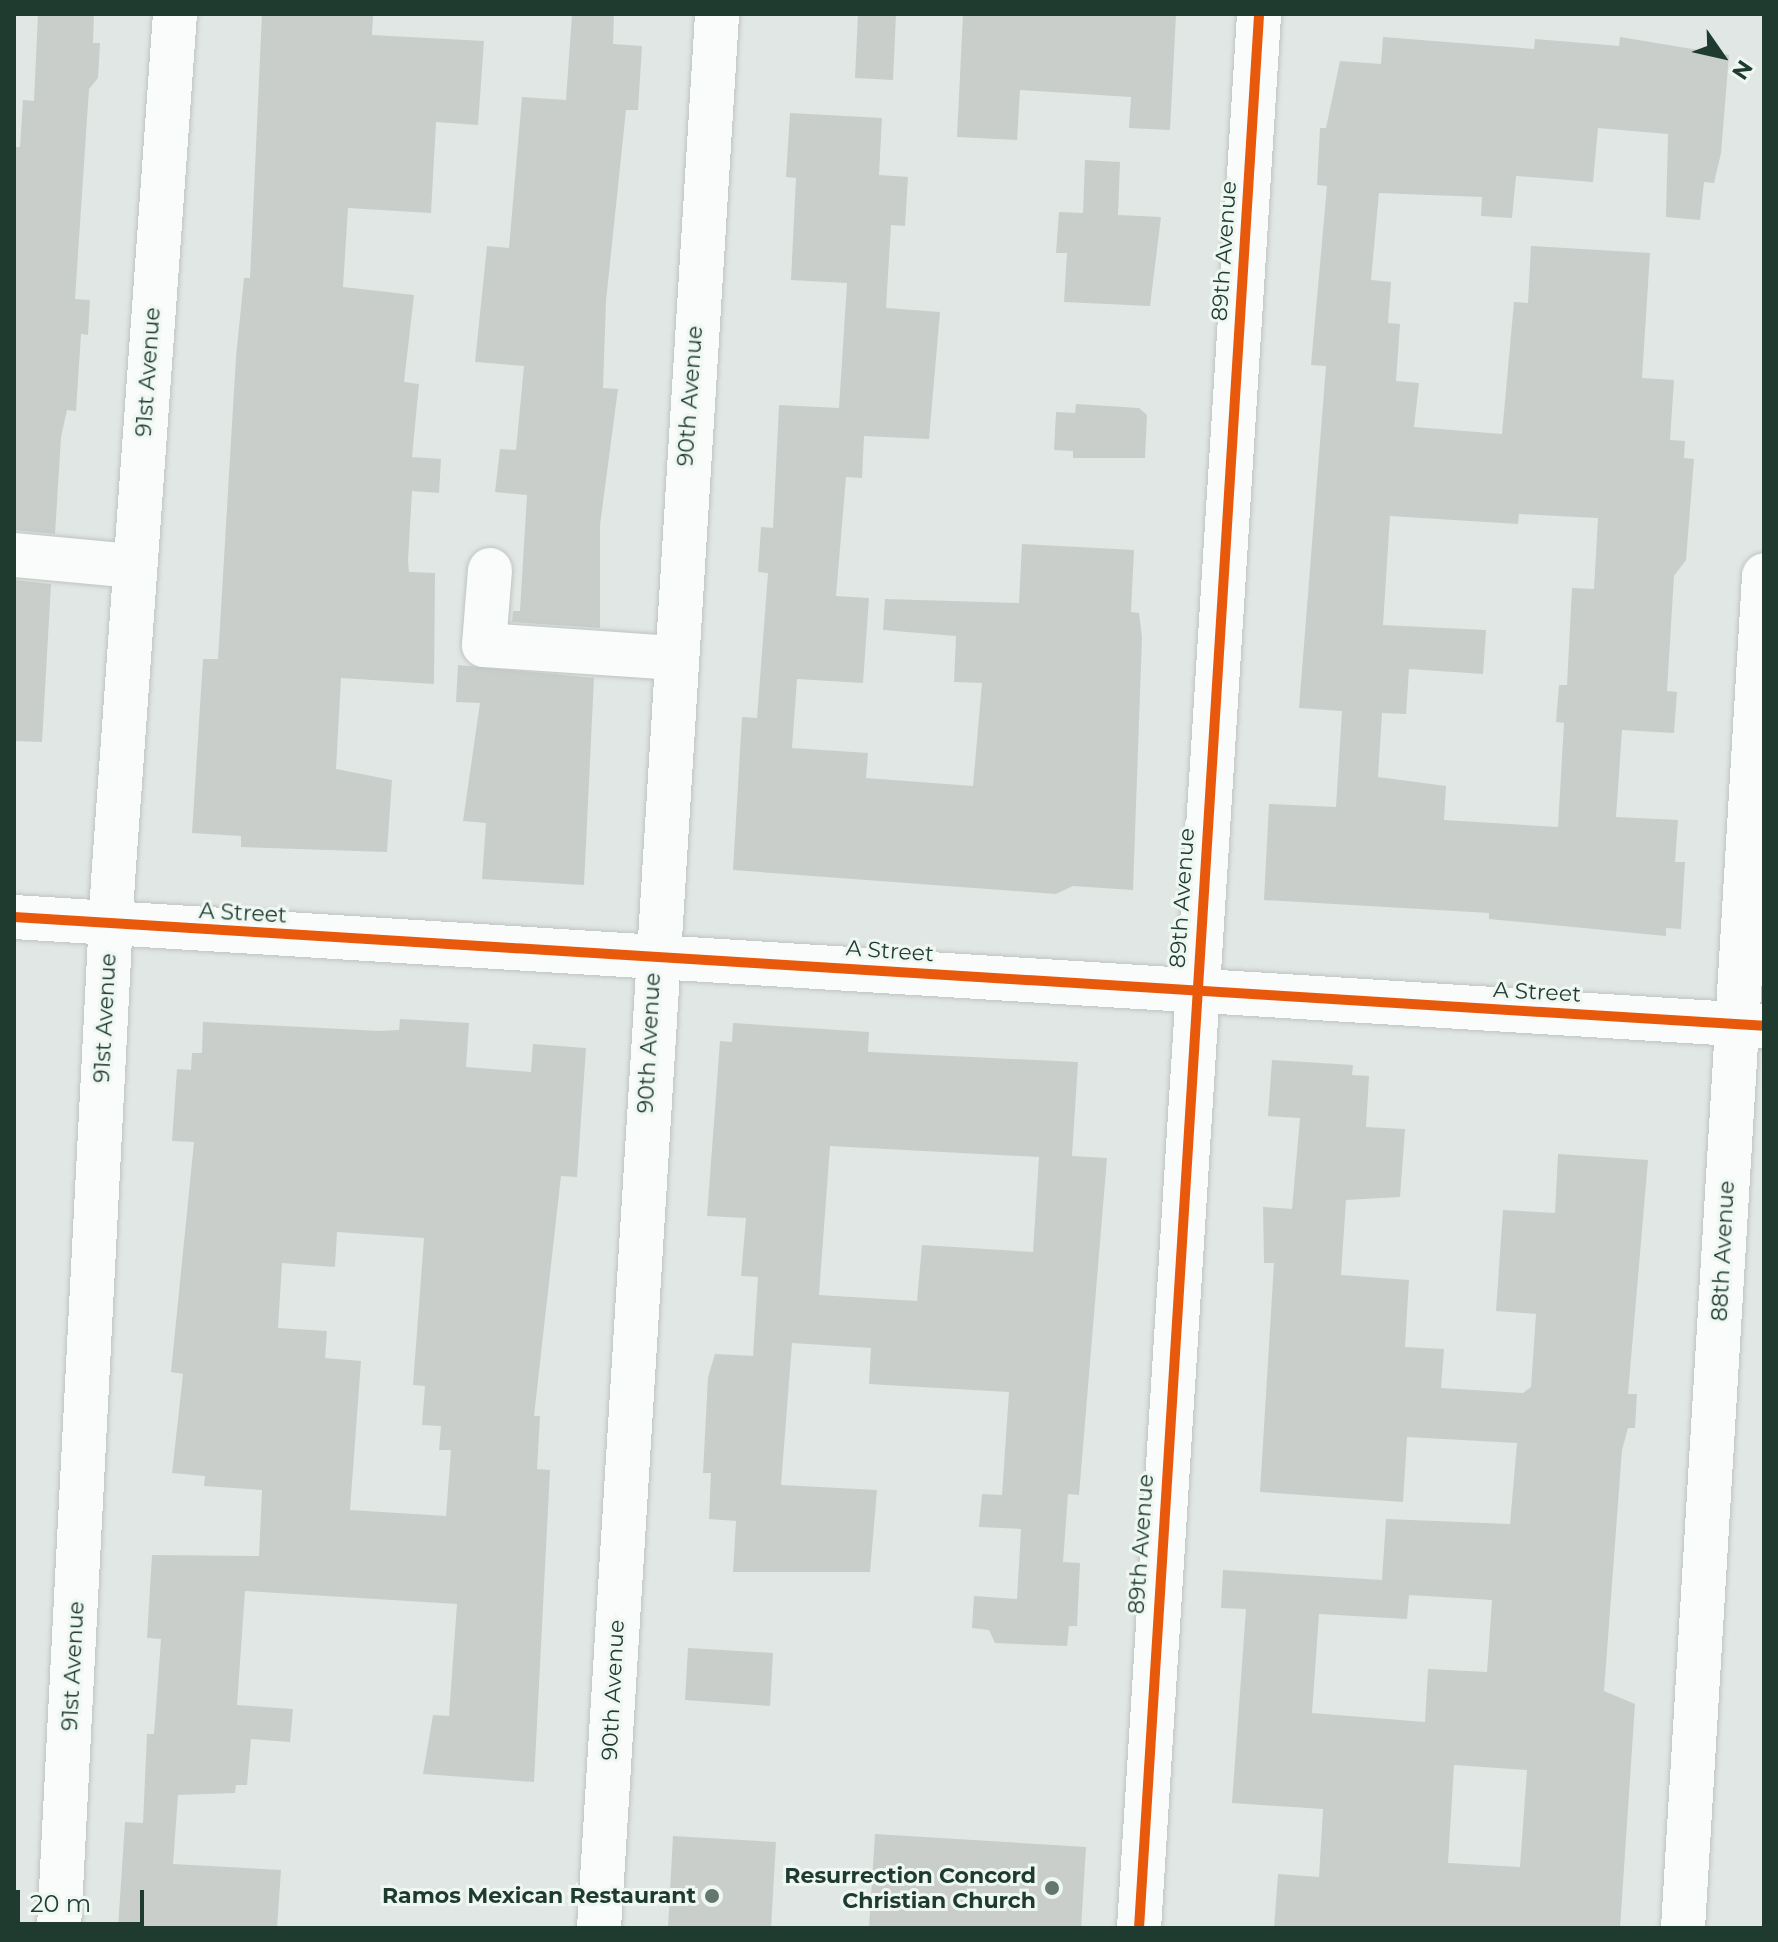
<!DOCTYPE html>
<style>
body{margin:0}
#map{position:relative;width:1778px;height:1942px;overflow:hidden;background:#e1e7e4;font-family:Montserrat,sans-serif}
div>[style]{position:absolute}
.building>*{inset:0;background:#c9cecb}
.roads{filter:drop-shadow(0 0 2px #bec4c1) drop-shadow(0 0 2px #bec4c1)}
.minor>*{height:44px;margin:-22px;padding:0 22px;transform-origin:22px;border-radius:22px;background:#fafbfb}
.cycleway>*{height:10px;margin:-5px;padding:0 5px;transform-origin:5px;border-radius:5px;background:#e8590c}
.dots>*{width:22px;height:22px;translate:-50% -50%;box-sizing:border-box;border:4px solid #eff7f2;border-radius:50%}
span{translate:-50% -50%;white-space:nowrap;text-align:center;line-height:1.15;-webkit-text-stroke:6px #eff7f2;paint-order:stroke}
.street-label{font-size:22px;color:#1f3b30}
.poi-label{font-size:22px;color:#1f3b30;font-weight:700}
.right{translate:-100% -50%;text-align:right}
.frame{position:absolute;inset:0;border:16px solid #1f3b30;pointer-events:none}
.north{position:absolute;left:1682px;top:16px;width:80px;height:80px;-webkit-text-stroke:6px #eff7f2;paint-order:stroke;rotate:124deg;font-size:22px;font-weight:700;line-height:32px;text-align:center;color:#1f3b30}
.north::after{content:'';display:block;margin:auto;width:28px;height:36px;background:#1f3b30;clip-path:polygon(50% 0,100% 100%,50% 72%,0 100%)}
.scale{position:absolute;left:16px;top:1890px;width:128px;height:36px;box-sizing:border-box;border:4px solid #1f3b30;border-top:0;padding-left:10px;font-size:24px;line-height:28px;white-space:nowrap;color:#1f3b30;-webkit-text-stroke:6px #eff7f2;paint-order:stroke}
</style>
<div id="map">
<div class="building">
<i style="clip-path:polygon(38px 14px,94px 14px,93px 43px,100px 43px,98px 78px,89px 89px,75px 299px,90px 300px,88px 335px,81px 334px,76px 411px,67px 410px,61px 437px,55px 534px,14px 530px,14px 147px,20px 147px,23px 100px,34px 101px)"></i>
<i style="clip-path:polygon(262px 14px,373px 16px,372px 35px,484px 41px,478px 125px,436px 122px,431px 213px,348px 208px,343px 287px,414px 295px,404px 382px,419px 384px,412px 457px,441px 459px,439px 493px,412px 491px,408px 560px,409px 572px,435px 573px,434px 684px,341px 678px,336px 769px,392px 780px,387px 852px,241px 847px,241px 836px,192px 833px,203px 659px,218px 659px,236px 357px,244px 278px,250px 278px)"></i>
<i style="clip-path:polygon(572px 14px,614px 14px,613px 44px,642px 46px,638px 110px,626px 110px,606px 301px,603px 388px,618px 389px,600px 525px,600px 628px,512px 622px,513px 611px,520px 611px,527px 495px,495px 492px,500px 449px,516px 450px,524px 366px,475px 362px,487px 246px,509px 248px,522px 97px,566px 100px)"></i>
<i style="clip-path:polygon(858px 14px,896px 14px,893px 80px,855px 78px)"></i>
<i style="clip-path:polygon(963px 14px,1176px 15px,1170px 130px,1129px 128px,1131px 97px,1020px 90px,1017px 140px,957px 137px)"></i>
<i style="clip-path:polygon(evenodd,1383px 37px,1534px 49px,1535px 39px,1619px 46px,1620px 37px,1729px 55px,1721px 153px,1714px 183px,1704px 182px,1700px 220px,1666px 217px,1668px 134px,1598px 128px,1593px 182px,1516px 176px,1512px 218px,1481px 216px,1482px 197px,1379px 193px,1371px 280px,1391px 282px,1388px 323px,1400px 324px,1396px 381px,1419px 383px,1414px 427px,1502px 434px,1514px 302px,1528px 303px,1531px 246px,1650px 253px,1642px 378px,1674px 380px,1670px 440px,1685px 441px,1684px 458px,1694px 459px,1686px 560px,1674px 576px,1667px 691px,1677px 692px,1674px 733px,1622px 730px,1616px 817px,1678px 820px,1675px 862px,1685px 862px,1681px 929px,1666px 928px,1666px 936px,1489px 919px,1489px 913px,1264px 900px,1269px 804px,1336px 807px,1342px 711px,1299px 708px,1326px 366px,1311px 365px,1327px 186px,1317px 185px,1320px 128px,1326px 128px,1340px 61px,1381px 64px,1383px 37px,1519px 514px,1598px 518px,1594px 589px,1572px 588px,1567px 685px,1559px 685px,1556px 722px,1564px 723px,1558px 827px,1444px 820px,1446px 786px,1378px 777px,1382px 713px,1406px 714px,1409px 669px,1483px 674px,1486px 630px,1383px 625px,1390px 516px,1518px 524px,1519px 514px)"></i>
<i style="clip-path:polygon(790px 113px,882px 118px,879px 175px,908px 177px,905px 226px,891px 225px,886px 308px,940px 312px,929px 439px,864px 436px,862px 478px,846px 477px,836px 596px,869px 598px,863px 683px,797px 679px,792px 748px,868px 753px,866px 778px,973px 786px,982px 683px,954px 682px,956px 636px,883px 630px,885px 599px,1019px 603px,1022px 544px,1134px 550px,1131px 612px,1139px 613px,1142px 637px,1133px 890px,1073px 886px,1056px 894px,733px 870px,742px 717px,757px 718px,768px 573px,758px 572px,761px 527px,773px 528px,779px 405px,839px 408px,847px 283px,791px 280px,796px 178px,786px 177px)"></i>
<i style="clip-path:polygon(1085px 160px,1120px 162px,1118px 215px,1161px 217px,1150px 306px,1064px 302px,1067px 253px,1056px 253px,1059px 212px,1083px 213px)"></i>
<i style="clip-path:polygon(1076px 404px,1139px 408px,1147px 415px,1145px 458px,1073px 458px,1073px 451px,1054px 450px,1056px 412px,1075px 413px)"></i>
<i style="clip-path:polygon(14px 580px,51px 584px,42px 742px,14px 741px)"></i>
<i style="clip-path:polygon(458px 665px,594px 678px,584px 885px,482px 879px,486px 823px,463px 821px,480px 703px,456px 702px)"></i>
<i style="clip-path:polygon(evenodd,400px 1019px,469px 1023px,466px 1067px,531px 1072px,533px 1044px,586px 1048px,577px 1177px,561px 1176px,534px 1416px,540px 1416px,537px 1469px,550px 1470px,534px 1782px,423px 1774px,433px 1715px,449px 1716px,457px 1604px,245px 1591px,237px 1705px,293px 1709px,290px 1742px,251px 1739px,247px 1785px,236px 1785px,235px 1793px,178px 1795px,173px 1864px,281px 1870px,277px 1928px,118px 1928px,125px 1822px,143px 1823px,147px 1734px,154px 1734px,161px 1639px,147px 1638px,152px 1555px,259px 1556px,262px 1490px,204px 1486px,205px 1476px,172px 1473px,183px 1374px,171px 1372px,194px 1142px,172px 1141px,177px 1069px,191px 1070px,192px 1053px,202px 1053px,203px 1022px,380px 1031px,399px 1030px,400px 1019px,337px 1232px,424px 1238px,413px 1385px,425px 1386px,422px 1425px,441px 1426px,439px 1450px,451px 1450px,446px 1516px,350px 1510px,361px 1361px,325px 1358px,327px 1331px,278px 1328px,282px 1263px,335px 1267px,337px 1232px)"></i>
<i style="clip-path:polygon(evenodd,733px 1023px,869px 1032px,868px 1052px,1078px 1062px,1072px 1156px,1107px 1158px,1079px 1495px,1068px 1494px,1063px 1562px,1080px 1563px,1077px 1626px,1069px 1626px,1067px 1646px,995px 1643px,989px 1630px,972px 1628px,974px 1596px,1017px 1599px,1021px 1529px,979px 1527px,982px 1494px,1002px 1495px,1009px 1392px,869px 1384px,871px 1348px,792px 1343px,781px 1485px,877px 1490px,870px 1572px,733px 1572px,736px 1521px,709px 1519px,711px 1473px,703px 1473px,708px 1377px,715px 1354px,753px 1356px,758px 1277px,741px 1276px,746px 1218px,707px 1216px,720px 1041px,732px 1042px,733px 1023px,830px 1146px,1039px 1157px,1033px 1252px,922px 1245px,917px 1301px,819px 1295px,830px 1146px)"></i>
<i style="clip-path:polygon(evenodd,1272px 1060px,1353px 1065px,1352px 1075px,1369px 1076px,1366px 1127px,1405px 1129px,1400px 1197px,1346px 1200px,1341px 1275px,1409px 1280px,1405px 1347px,1444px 1349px,1441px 1388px,1523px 1393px,1531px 1387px,1536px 1314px,1496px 1311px,1503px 1210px,1555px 1213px,1558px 1154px,1648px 1160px,1628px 1394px,1637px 1394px,1635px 1428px,1628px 1428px,1622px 1450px,1604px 1691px,1635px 1704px,1620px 1928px,1274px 1928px,1278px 1874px,1319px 1877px,1323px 1809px,1232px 1803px,1246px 1609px,1221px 1608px,1223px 1570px,1382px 1580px,1386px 1519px,1510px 1524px,1517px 1443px,1407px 1437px,1403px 1502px,1260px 1492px,1274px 1263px,1264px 1263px,1263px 1207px,1292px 1209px,1300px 1118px,1268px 1116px,1272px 1060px,1409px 1595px,1492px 1600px,1487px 1672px,1428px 1669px,1425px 1722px,1312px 1713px,1319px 1614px,1407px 1619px,1409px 1595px,1272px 1060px,1454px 1765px,1527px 1770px,1520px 1867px,1448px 1863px,1454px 1765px)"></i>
<i style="clip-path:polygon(688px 1648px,773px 1653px,770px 1706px,685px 1700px)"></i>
<i style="clip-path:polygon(875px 1834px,1086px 1847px,1081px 1928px,869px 1928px)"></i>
<i style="clip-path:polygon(673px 1836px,776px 1842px,771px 1928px,668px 1928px)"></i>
</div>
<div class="roads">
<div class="minor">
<i style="left:14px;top:555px;width:120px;rotate:5.3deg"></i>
<i style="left:490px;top:570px;width:75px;rotate:94.6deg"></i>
<i style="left:484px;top:645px;width:189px;rotate:3.9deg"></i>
<i style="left:14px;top:917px;width:1753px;rotate:3.56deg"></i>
<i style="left:59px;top:1928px;width:1048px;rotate:-87.05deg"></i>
<i style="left:113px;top:881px;width:869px;rotate:-85.91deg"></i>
<i style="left:599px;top:1928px;width:1918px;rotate:-86.47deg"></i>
<i style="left:1139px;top:1928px;width:1918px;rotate:-86.41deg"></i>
<i style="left:1683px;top:1928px;width:1355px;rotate:-86.57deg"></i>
</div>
</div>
<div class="cycleway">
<i style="left:14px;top:917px;width:1753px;rotate:3.56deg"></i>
<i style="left:1139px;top:1928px;width:1918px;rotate:-86.41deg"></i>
</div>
<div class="dots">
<i style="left:1052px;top:1888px;background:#63776f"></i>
<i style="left:712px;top:1896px;background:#63776f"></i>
</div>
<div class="street-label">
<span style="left:1224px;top:251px;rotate:-86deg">89th Avenue</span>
<span style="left:148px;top:372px;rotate:-86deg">91st Avenue</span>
<span style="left:690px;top:396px;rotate:-86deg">90th Avenue</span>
<span style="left:1182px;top:898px;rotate:-86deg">89th Avenue</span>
<span style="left:243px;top:913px;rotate:3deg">A Street</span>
<span style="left:890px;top:951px;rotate:4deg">A Street</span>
<span style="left:1537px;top:992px;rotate:3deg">A Street</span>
<span style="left:105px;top:1018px;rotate:-87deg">91st Avenue</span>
<span style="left:649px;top:1043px;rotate:-87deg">90th Avenue</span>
<span style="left:1723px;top:1251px;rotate:-87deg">88th Avenue</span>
<span style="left:1141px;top:1544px;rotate:-86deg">89th Avenue</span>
<span style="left:73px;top:1666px;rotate:-87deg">91st Avenue</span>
<span style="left:613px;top:1690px;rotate:-87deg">90th Avenue</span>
</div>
<div class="poi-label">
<span class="right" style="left:1036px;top:1888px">Resurrection Concord<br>Christian Church</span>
<span class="right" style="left:696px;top:1896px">Ramos Mexican Restaurant</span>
</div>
<div class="frame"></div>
<div class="north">N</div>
<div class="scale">20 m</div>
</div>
